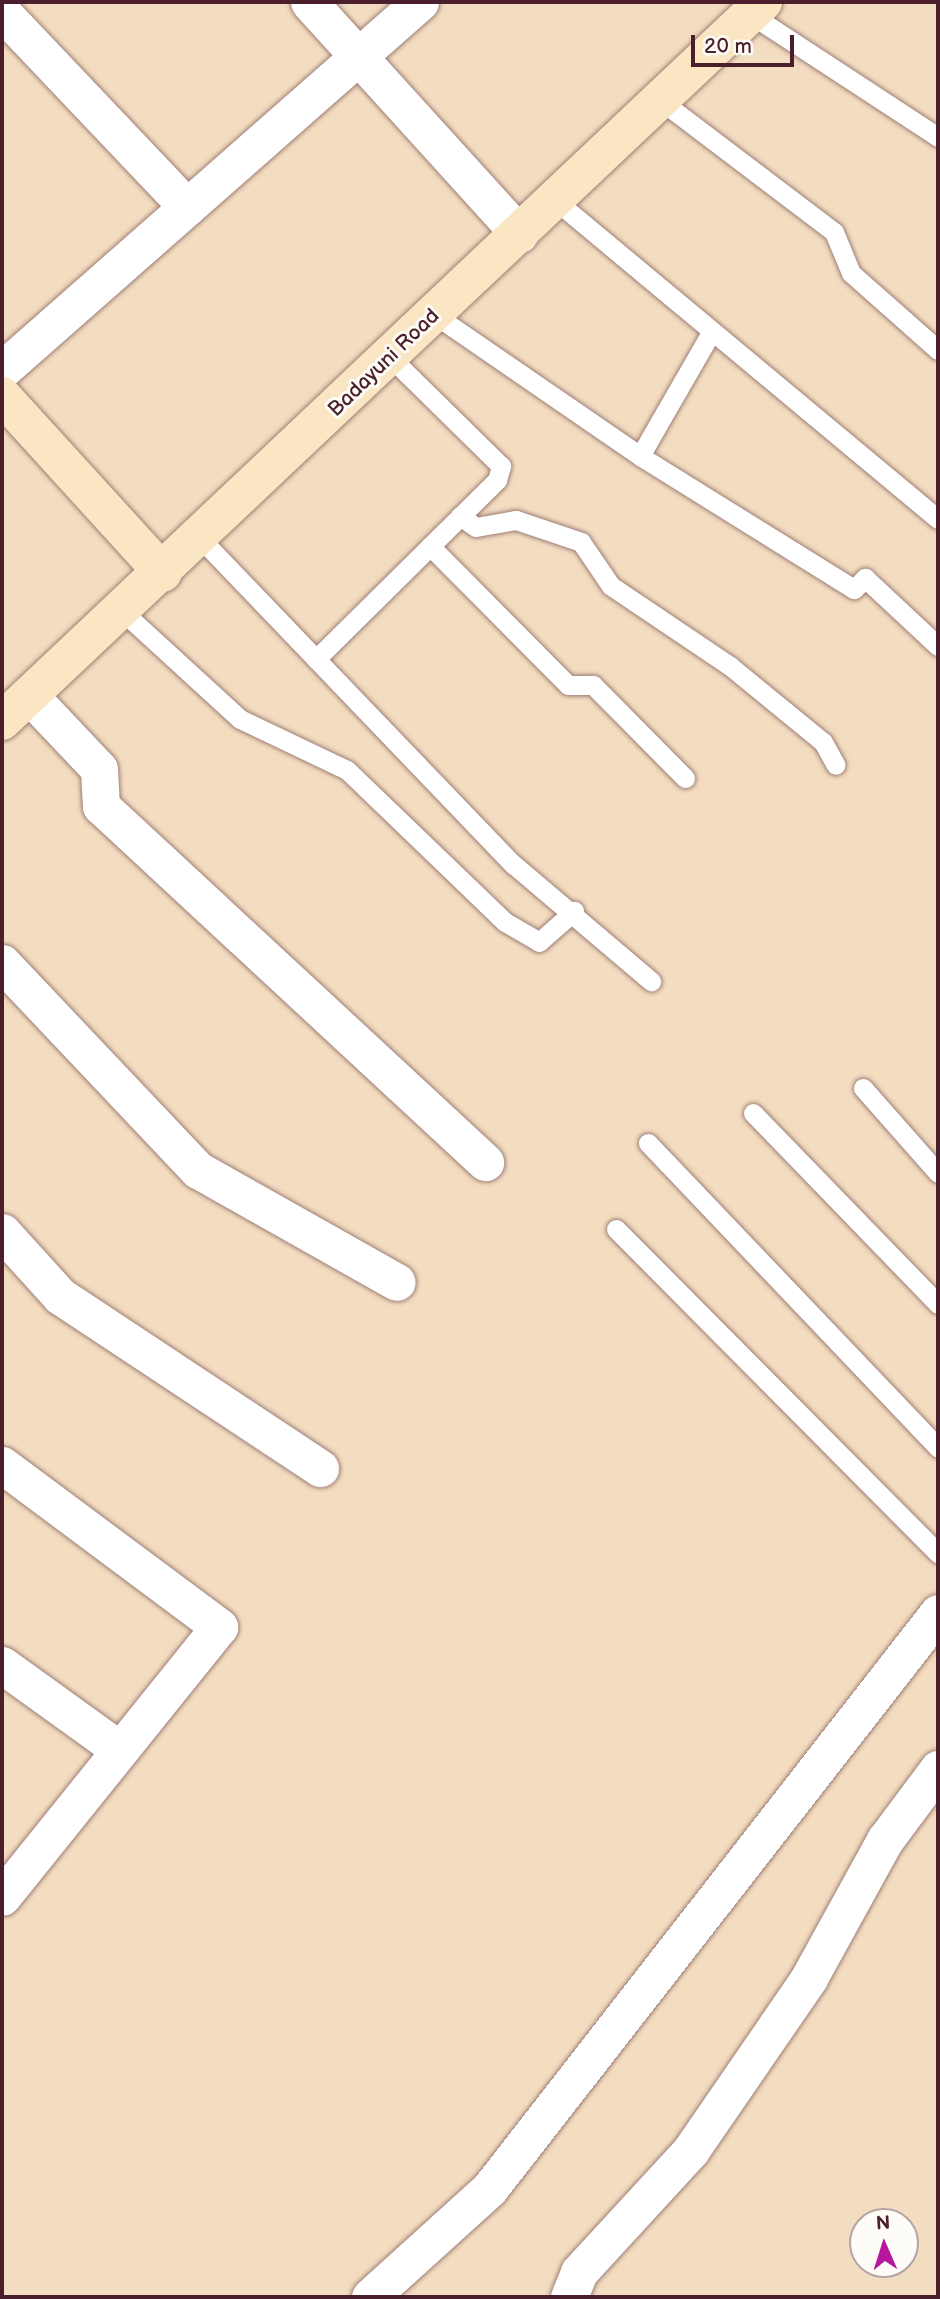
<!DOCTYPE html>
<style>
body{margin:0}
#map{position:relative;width:940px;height:2299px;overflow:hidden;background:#f3ddc0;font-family:"Balsamiq Sans",sans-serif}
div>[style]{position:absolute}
.roads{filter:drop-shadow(0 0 2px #9e7e76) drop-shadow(0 0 2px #9e7e76)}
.lane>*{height:19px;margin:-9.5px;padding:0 9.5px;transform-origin:9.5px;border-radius:9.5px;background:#fff}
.street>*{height:37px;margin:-18.5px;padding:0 18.5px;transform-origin:18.5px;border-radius:18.5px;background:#fff}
.secondary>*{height:38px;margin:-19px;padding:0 19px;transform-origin:19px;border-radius:19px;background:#fbe6c4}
span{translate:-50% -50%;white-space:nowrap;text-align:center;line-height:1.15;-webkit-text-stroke:6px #fdfcf7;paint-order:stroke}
.street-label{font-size:21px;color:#4a1f2b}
.frame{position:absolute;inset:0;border:4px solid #4a1f2b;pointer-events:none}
.north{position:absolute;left:849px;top:2208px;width:70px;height:70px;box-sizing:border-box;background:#fdfcf7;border:2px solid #b5a4a5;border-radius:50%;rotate:357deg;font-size:19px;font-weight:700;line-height:28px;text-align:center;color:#4a1f2b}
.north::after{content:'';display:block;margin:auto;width:24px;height:32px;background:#b5179e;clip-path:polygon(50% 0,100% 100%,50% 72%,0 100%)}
.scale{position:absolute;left:691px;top:35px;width:103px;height:32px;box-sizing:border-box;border:4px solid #4a1f2b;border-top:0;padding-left:9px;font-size:21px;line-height:24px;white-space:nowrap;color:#4a1f2b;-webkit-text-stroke:5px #fdfcf7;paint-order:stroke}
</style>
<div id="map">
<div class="roads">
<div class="lane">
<i style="left:750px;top:14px;width:225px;rotate:33.2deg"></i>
<i style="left:660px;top:100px;width:218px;rotate:37.2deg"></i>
<i style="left:834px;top:232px;width:44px;rotate:67.5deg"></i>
<i style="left:851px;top:273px;width:116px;rotate:41.5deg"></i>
<i style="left:555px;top:200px;width:498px;rotate:39.8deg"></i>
<i style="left:435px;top:315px;width:249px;rotate:34.5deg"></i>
<i style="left:640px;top:456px;width:252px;rotate:31.9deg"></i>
<i style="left:854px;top:589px;width:16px;rotate:-45deg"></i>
<i style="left:865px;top:578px;width:100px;rotate:43deg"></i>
<i style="left:640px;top:456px;width:144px;rotate:-60.1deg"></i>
<i style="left:460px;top:516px;width:19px;rotate:35deg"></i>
<i style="left:476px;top:527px;width:41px;rotate:-9.9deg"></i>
<i style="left:516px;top:520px;width:69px;rotate:18.7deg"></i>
<i style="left:581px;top:542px;width:53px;rotate:55.7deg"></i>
<i style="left:611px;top:586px;width:143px;rotate:33.9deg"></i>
<i style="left:730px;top:666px;width:120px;rotate:39.3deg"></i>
<i style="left:823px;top:742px;width:26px;rotate:61deg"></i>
<i style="left:200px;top:538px;width:453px;rotate:46.2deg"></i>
<i style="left:514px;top:865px;width:180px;rotate:40.3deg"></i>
<i style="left:430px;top:546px;width:196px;rotate:45.2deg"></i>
<i style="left:568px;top:685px;width:25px"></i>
<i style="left:593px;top:685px;width:131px;rotate:45.3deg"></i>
<i style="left:122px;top:611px;width:160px;rotate:42.5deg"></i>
<i style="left:240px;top:719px;width:119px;rotate:25.5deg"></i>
<i style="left:347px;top:770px;width:219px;rotate:43.9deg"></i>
<i style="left:505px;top:922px;width:39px;rotate:30deg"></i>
<i style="left:539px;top:942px;width:47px;rotate:-41.5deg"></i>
<i style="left:316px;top:659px;width:255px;rotate:-44.7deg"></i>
<i style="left:497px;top:480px;width:15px;rotate:-74deg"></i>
<i style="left:501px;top:466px;width:156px;rotate:-135.5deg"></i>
<i style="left:863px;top:1088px;width:113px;rotate:48.6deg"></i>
<i style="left:753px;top:1113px;width:266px;rotate:45.9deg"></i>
<i style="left:648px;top:1143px;width:421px;rotate:46.4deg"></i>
<i style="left:616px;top:1229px;width:457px;rotate:45.2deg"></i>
</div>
<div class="street">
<i style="left:309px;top:2px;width:313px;rotate:47.8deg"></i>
<i style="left:2px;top:12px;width:269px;rotate:46.5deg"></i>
<i style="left:2px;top:370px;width:557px;rotate:-41.36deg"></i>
<i style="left:30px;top:696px;width:100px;rotate:46.6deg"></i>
<i style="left:99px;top:769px;width:37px;rotate:87deg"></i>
<i style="left:101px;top:806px;width:524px;rotate:42.83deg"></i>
<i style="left:2px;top:963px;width:285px;rotate:46.6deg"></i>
<i style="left:198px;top:1170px;width:228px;rotate:29.4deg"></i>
<i style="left:2px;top:1232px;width:86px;rotate:47.8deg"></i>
<i style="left:60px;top:1296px;width:312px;rotate:33.5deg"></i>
<i style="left:2px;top:1465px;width:271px;rotate:36.7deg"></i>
<i style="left:219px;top:1627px;width:346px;rotate:128.8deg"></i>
<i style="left:2px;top:1665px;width:145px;rotate:35.8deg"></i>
<i style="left:370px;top:2297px;width:162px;rotate:-42.2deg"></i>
<i style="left:490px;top:2188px;width:729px;rotate:-52.08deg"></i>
<i style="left:569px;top:2297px;width:27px;rotate:-68deg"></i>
<i style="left:579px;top:2272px;width:166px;rotate:-47.4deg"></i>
<i style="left:691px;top:2150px;width:209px;rotate:-55.5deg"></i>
<i style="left:809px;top:1978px;width:158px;rotate:-61.2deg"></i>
<i style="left:885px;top:1840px;width:89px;rotate:-53.3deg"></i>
</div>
<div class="secondary">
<i style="left:2px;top:396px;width:239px;rotate:47.7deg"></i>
<i style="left:2px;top:721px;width:1047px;rotate:-43.37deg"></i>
</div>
</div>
<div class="street-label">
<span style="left:384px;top:363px;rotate:-44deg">Badayuni Road</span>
</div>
<div class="frame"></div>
<div class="north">N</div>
<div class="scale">20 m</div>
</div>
